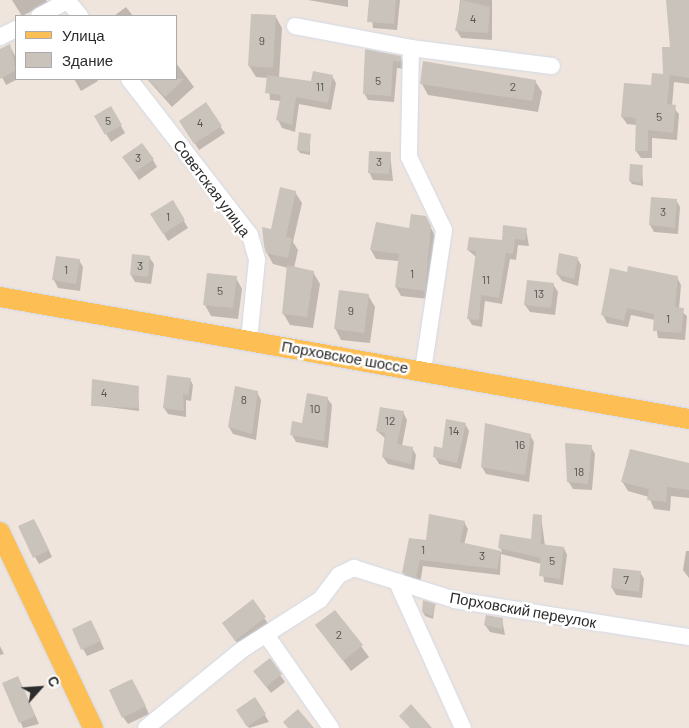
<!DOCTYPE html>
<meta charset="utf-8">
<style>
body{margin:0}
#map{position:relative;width:689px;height:728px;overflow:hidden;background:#efe5dd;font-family:Barlow,sans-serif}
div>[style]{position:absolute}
.shadow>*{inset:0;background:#0003}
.building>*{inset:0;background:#cac3bc}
.roads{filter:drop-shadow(0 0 1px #d2d9e6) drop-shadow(0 0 1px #d2d9e6)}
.minor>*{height:16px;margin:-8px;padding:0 8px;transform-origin:8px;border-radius:8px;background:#fff}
.major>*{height:20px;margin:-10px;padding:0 10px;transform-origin:10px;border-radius:10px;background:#fdbe54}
span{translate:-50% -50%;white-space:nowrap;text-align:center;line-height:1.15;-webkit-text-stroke:5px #fff;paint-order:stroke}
.number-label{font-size:12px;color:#545250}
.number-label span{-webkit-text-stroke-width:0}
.street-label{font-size:15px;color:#2c2c2c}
.legend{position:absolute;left:15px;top:15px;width:162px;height:65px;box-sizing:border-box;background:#fff;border:1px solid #ababab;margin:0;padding:6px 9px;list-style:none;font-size:15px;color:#2c2c2c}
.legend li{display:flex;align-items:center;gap:10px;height:25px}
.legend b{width:25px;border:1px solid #ababab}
.north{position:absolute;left:15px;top:663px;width:50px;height:50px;-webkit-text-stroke:4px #fff;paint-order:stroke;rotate:64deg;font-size:14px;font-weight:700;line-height:20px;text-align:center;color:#2c2c2c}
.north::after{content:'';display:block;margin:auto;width:18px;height:22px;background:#2c2c2c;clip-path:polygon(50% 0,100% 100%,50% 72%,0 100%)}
</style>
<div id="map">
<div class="shadow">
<i style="clip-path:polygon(12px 0,46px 0,48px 3px,22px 16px)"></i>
<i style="clip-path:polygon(308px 0,348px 0,348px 7px)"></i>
<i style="clip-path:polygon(370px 0,400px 0,397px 30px,373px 28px)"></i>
<i style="clip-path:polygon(460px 0,492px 0,492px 40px,461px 38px,457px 31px)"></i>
<i style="clip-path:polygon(669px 0,689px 0,689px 84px,674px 82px,672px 106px,679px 114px,677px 140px,652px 138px,652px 158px,641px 158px,636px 151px,637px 125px,627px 124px,622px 117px,664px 75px,672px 49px)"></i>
<i style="clip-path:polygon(126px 7px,133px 16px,114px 16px)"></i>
<i style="clip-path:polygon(276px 17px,282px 28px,279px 78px,312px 82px,332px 76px,336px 83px,331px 110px,299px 104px,295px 132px,282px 128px,278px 120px,281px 101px,270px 100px,268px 78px,256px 77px,249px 66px)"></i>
<i style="clip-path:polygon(10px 46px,16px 58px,18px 79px,6px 85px,0 73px,0 51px)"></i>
<i style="clip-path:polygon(366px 51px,400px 57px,404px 64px,404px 69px,397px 68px,394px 102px,368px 100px,364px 93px)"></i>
<i style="clip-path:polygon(176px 63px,194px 87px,172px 107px,147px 79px,176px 79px)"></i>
<i style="clip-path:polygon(74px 79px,97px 79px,98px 81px,81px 91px)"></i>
<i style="clip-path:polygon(535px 81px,542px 92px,538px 112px,428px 95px,422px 84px)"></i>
<i style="clip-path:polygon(111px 108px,125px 133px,111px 142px,96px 117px)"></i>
<i style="clip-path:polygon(220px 126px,225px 133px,199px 150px,185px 128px)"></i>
<i style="clip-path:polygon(310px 135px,310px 155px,300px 153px,298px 150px)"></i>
<i style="clip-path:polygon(390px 153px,393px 181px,373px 180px,369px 172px)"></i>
<i style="clip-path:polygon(153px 160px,157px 167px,139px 180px,128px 164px)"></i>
<i style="clip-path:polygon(642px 166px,643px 186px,632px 184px,630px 181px)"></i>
<i style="clip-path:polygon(295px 192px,302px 203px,293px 242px,298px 250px,294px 268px,313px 272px,320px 284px,313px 328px,290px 325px,283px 313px,288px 268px,273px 264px,267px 253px,272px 230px)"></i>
<i style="clip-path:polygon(652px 198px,676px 200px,680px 207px,678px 234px,654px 232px,650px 225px)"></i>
<i style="clip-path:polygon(172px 201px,188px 228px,168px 241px,152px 214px)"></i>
<i style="clip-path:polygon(430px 226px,435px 236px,429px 299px,401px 296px,396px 287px,399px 261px,376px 259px,371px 250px,410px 229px)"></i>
<i style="clip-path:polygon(526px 229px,529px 246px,518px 245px,516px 260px,510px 259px,502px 304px,485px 301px,482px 327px,472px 325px,468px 318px,476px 257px,468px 250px,503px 242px)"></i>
<i style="clip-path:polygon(149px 257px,154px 264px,151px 284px,135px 282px,131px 275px)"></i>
<i style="clip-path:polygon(577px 258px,581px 265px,578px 286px,562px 281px,557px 274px)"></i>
<i style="clip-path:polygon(79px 260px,83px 267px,80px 291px,58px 288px,54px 280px)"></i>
<i style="clip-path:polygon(628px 273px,677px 277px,681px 285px,679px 309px,687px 316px,685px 340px,658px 338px,655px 320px,631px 315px,628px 327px,607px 323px,603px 315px)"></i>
<i style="clip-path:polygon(236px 278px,242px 289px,238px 319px,211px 316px,205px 305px)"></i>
<i style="clip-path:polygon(553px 284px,558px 292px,555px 315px,530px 312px,525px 305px)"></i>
<i style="clip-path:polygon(368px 295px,375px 307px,370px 343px,341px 340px,335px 328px)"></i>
<i style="clip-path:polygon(190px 379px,193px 385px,191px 401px,186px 400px,186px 417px,168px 414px,164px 408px)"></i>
<i style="clip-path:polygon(138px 388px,139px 411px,92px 405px)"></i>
<i style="clip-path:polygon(257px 392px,261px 400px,256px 440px,233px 434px,229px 427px)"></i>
<i style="clip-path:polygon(327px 398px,332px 405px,328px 448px,296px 442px,292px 435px)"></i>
<i style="clip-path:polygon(403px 412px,407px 420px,402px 446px,412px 448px,416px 455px,414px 470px,388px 464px,383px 457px,386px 439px,377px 431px)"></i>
<i style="clip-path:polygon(465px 424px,469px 431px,461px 469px,439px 464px,435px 457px)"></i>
<i style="clip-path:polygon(487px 424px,530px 435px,534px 442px,529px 482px,486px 474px,482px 467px)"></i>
<i style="clip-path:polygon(591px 447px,595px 454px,592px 490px,573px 489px,568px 481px)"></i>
<i style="clip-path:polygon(689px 464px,689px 498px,671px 496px,670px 511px,654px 509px,649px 497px,628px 491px,622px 481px)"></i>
<i style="clip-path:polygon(541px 516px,545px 546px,564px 548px,567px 555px,563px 585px,544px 582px,542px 564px,501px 554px,500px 575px,423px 566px,420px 583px,407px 579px,403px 572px,427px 541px,464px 522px,468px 529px,464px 545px,502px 552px,500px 548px,532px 541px)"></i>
<i style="clip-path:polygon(38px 527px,52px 557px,39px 564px,35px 557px)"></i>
<i style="clip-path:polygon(686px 551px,689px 551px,689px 578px,683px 570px)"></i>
<i style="clip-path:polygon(640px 572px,644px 579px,642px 598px,616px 595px,612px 588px)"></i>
<i style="clip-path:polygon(252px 601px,269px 625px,240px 647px,223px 623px)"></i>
<i style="clip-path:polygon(435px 605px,433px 619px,425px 616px,423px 612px)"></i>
<i style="clip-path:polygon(335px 611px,369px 657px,351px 671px,317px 626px)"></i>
<i style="clip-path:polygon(502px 619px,505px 635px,490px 632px,485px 625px)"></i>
<i style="clip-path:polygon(95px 629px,104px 649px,87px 656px,83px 649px)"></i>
<i style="clip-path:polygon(0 646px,4px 654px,0 655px)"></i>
<i style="clip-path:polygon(255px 672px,280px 675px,285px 682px,271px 693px)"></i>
<i style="clip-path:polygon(4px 684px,22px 685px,39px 724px,23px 728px)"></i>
<i style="clip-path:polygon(136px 687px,149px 714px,128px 724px,123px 717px)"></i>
<i style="clip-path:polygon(255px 699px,269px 722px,249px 728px,242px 717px)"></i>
</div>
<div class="building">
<i style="clip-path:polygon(369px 0,396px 0,394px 24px,367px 22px)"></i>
<i style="clip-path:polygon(461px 0,490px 7px,488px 33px,455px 31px)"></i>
<i style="clip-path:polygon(666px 0,689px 0,689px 78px,670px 75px,667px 104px,676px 105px,673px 133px,648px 130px,648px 151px,635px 151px,636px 118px,621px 117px,624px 83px,651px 85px,652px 73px,663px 74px,662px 47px,670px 47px)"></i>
<i style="clip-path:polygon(251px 14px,276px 15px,273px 68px,248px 66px)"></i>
<i style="clip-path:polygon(10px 44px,16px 70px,0 79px,0 49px)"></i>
<i style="clip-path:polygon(365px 49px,401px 56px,401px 62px,393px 61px,391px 96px,363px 94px)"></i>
<i style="clip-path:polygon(423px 61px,536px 80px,532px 101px,420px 84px)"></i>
<i style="clip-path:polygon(313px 71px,333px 75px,328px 103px,296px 97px,292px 125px,276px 120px,281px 95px,265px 93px,267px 75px,311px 81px)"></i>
<i style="clip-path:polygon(148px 79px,184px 79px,165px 97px)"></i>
<i style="clip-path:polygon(206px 102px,222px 126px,194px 144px,179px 121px)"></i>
<i style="clip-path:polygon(111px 106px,122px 125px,105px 135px,94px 116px)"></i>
<i style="clip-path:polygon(299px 132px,311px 134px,309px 152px,297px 150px)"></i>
<i style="clip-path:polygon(142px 143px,154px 159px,134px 173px,122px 157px)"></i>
<i style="clip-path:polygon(369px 151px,391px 152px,389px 174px,368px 173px)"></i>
<i style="clip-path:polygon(630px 164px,643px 165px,641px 183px,629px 181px)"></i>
<i style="clip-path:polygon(280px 187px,296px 191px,286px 237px,292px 238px,288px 258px,266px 253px,264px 246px,262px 227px,271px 229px)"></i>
<i style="clip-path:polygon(651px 197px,677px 199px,675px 228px,649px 225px)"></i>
<i style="clip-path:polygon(173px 200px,185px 220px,163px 234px,150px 214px)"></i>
<i style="clip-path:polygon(411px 214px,426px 216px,431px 226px,425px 291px,395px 287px,399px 254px,370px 250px,376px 222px,409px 228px)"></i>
<i style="clip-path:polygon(503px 225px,527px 228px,525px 240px,515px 239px,513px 254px,506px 253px,499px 298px,481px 295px,479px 320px,467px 319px,476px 251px,467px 250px,469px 237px,502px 240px)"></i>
<i style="clip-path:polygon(559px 253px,578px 257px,574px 279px,556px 274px)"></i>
<i style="clip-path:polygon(132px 254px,150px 256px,148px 277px,130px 275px)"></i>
<i style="clip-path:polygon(56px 256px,80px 259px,76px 284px,52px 280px)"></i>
<i style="clip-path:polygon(287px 265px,314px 271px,307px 317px,282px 314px)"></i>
<i style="clip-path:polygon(628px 266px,678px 276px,675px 307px,684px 308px,681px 333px,653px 331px,654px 314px,627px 308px,624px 321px,601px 315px,610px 268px,627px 272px)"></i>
<i style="clip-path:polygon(207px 273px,237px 276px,233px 308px,203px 305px)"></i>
<i style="clip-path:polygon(527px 280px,554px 283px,551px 308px,524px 305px)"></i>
<i style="clip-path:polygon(339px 290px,369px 294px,364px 333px,334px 329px)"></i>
<i style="clip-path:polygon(167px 375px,191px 378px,188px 395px,183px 394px,184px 411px,163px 408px)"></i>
<i style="clip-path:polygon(92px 379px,139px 386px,138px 408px,91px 406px)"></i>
<i style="clip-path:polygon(235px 386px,258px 391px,252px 434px,228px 427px)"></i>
<i style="clip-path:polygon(307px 393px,328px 397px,324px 441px,290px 435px,292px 421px,302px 423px)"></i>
<i style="clip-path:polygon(380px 407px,404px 411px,397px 444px,413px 447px,411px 464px,382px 457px,385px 433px,376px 431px)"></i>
<i style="clip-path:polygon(446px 419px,466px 423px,457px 463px,433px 457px,434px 446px,442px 448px)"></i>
<i style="clip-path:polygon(485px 423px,531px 434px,525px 475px,481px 467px)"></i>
<i style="clip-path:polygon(565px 443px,592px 445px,588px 484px,567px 482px)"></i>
<i style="clip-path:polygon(630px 449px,689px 463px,689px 490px,667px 487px,666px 502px,647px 500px,649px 489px,621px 482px)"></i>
<i style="clip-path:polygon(429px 514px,465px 521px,460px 542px,501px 551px,497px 569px,420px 560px,416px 577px,402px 573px,409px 538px,426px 540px)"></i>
<i style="clip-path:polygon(533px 514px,542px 515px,541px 544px,564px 547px,560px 579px,539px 576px,541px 558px,498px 548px,500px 534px,531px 539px)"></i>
<i style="clip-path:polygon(34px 519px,49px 550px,33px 558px,18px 526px)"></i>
<i style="clip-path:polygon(613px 568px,641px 571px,639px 592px,611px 588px)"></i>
<i style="clip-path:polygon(253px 599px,266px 617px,235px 641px,222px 623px)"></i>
<i style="clip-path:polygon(423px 600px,436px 604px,432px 616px,422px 612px)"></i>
<i style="clip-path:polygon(335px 610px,363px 645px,343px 661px,315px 625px)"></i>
<i style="clip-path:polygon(486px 615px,503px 618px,502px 629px,484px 625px)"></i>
<i style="clip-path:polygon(91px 620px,101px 641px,81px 650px,72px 629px)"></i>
<i style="clip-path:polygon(270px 658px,282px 674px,266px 687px,253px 671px)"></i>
<i style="clip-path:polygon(18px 676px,35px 716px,19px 723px,2px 683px)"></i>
<i style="clip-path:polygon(132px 679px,146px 706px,122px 718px,109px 690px)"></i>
<i style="clip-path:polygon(255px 697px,266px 714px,247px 727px,236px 710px)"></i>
<i style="clip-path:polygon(411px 704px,432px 728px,410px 728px,399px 716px)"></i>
<i style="clip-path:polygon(298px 709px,314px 728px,288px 728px,283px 722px)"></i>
</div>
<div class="roads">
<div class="minor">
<i style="left:67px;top:0;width:21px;rotate:51deg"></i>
<i style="left:39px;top:16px;width:32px;rotate:-28deg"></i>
<i style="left:295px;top:26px;width:118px;rotate:10.7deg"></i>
<i style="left:411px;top:48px;width:109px;rotate:91.1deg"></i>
<i style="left:409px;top:157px;width:81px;rotate:64.4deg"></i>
<i style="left:444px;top:230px;width:143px;rotate:98.5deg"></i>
<i style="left:0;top:37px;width:18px;rotate:-27deg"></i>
<i style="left:411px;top:48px;width:142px;rotate:7.3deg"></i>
<i style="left:129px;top:79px;width:197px;rotate:52.2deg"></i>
<i style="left:250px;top:235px;width:26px;rotate:74deg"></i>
<i style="left:257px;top:260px;width:80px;rotate:95.7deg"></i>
<i style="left:397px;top:582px;width:160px;rotate:65.7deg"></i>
<i style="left:267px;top:636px;width:112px;rotate:55.2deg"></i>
<i style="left:146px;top:728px;width:125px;rotate:-39.2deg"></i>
<i style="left:243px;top:649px;width:91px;rotate:-32.5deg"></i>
<i style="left:320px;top:600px;width:31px;rotate:-53deg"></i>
<i style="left:339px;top:575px;width:17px;rotate:-25deg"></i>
<i style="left:354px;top:568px;width:106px;rotate:17.6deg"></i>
<i style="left:455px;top:600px;width:237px;rotate:9deg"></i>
</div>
<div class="major">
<i style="left:0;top:297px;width:700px;rotate:10.04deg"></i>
<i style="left:0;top:532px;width:217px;rotate:64.6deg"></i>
</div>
</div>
<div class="number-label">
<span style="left:473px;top:19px">4</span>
<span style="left:262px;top:41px">9</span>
<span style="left:378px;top:81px">5</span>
<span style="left:320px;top:87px">11</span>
<span style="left:513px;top:87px">2</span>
<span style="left:659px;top:117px">5</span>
<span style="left:108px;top:121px">5</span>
<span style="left:200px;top:123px">4</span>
<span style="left:138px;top:158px">3</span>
<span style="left:379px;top:162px">3</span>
<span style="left:663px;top:212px">3</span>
<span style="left:168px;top:217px">1</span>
<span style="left:140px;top:266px">3</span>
<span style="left:66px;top:270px">1</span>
<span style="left:412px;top:274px">1</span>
<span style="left:486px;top:280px">11</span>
<span style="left:220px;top:291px">5</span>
<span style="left:539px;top:294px">13</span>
<span style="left:351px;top:311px">9</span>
<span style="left:668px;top:319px">1</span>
<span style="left:104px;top:393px">4</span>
<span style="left:244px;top:400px">8</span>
<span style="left:315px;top:409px">10</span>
<span style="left:390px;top:421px">12</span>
<span style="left:454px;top:431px">14</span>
<span style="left:520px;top:445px">16</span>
<span style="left:579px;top:472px">18</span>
<span style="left:423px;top:550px">1</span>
<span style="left:482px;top:556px">3</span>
<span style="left:552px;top:561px">5</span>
<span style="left:626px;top:580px">7</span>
<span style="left:339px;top:635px">2</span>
</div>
<div class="street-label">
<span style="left:212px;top:188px;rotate:53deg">Советская улица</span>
<span style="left:345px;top:357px;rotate:10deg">Порховское шоссе</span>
<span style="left:523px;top:610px;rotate:10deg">Порховский переулок</span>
</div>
<ul class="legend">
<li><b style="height:6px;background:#fdbe54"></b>Улица</li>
<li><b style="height:14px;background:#cac3bc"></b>Здание</li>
</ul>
<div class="north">С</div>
</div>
